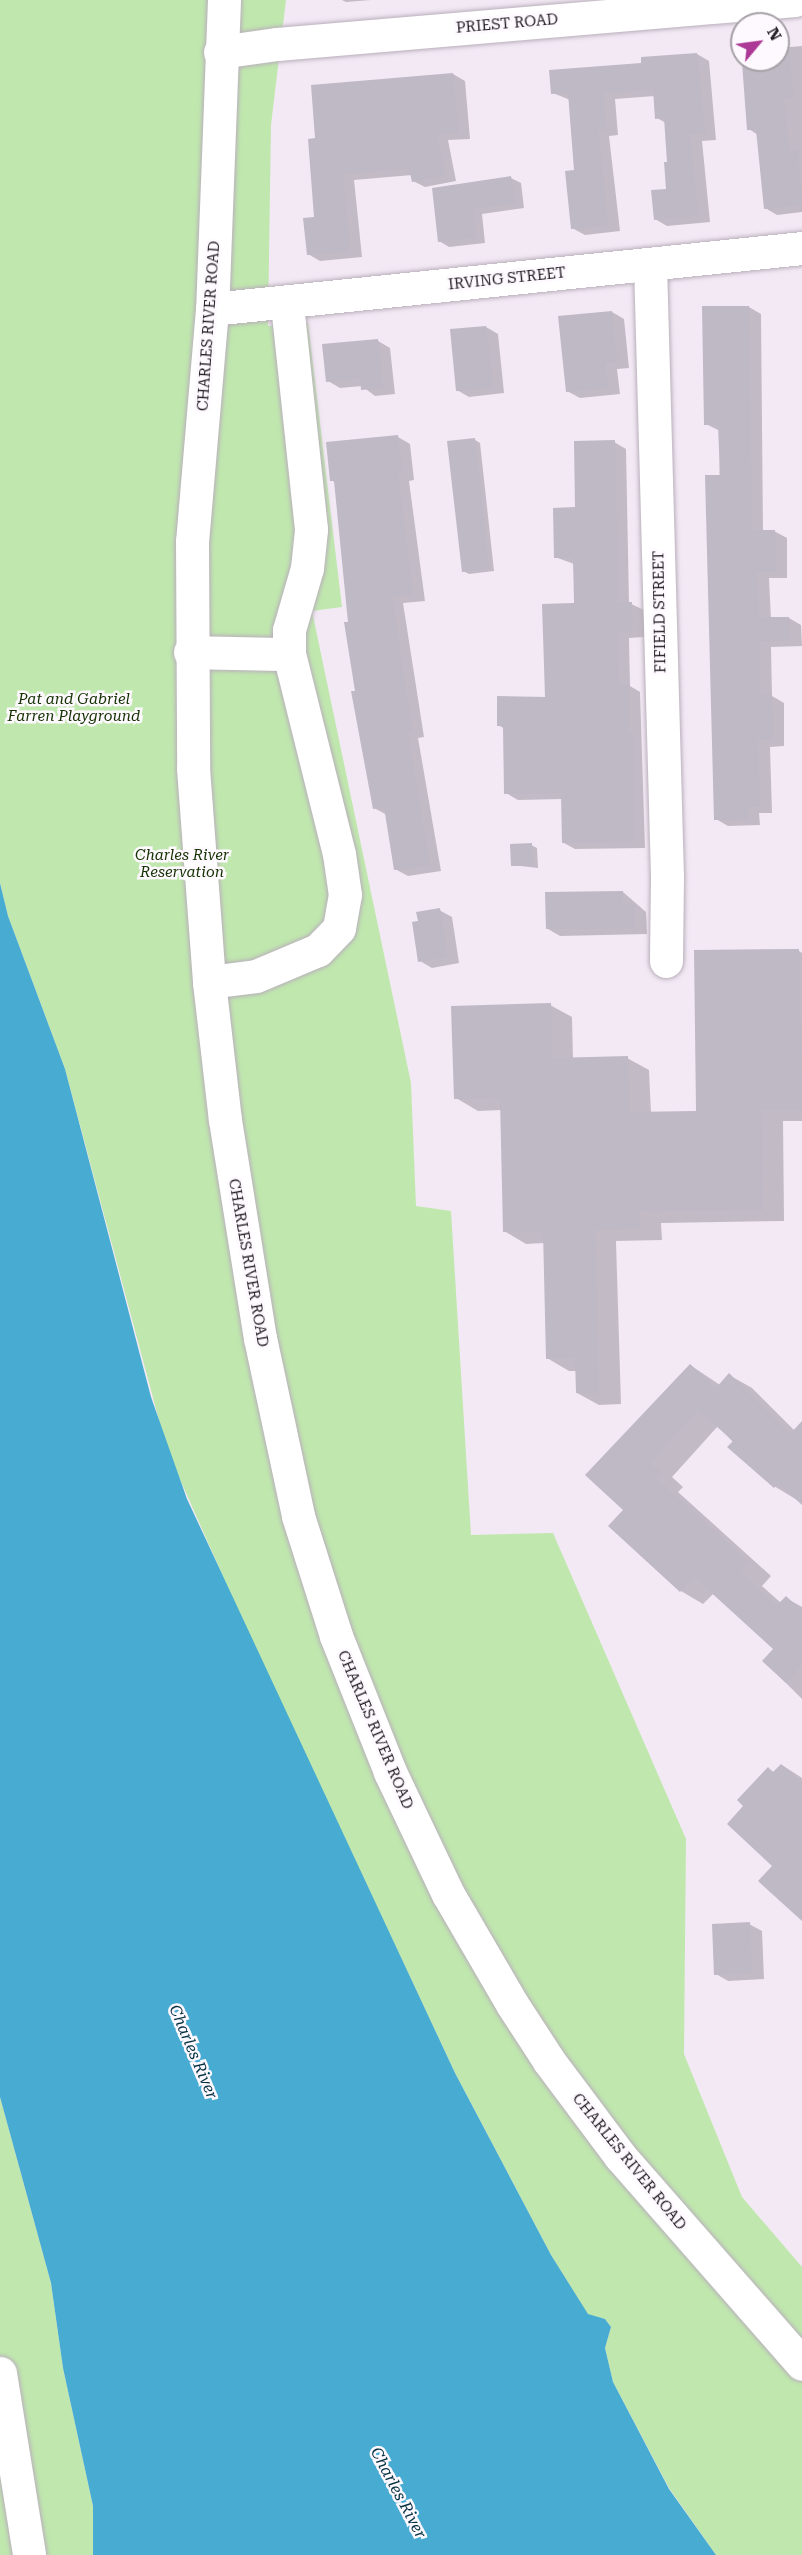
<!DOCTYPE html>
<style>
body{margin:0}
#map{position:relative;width:802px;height:2555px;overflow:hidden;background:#f3e9f5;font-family:"Roboto Serif",serif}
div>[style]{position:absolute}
.green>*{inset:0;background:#c0e8ae}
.water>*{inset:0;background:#47abd2}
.shadow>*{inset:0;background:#0003}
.building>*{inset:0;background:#bfb8c5}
.roads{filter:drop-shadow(0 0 2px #b9afbb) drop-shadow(0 0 2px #b9afbb)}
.minor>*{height:33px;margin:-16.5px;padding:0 16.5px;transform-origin:16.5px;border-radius:16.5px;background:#fff}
.tertiary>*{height:33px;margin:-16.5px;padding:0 16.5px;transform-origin:16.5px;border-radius:16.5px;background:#fff}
.secondary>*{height:33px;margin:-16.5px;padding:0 16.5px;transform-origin:16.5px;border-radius:16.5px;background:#fff}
span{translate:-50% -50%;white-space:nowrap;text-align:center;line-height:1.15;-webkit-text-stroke:5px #fef8ff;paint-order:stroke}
.street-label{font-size:15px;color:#211e22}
.park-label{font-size:15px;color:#133101;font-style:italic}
.water-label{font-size:16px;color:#002e3e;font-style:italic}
.north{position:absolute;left:730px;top:12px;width:60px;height:60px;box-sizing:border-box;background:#fef8ff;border:2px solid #a6a1a7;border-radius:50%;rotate:61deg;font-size:16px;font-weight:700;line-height:24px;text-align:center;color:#211e22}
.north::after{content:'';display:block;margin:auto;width:21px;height:27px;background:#ab3995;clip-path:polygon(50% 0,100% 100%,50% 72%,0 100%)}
</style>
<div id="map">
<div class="green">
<i style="clip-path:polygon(0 0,286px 0,271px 125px,268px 326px,308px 323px,342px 607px,312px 611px,411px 1083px,416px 1206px,451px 1211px,471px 1535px,553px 1533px,686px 1839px,684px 2054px,742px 2197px,802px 2267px,802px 2555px,716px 2555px,669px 2488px,613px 2382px,605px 2348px,611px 2327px,605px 2319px,588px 2315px,551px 2255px,455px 2073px,241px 1617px,167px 1450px,65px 1069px,8px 916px,0 883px)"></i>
<i style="clip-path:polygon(0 2097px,51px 2283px,63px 2368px,93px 2506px,93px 2555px,0 2555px)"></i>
</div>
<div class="water">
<i style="clip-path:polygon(0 883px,8px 916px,65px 1069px,151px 1397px,187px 1499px,455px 2073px,551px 2255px,588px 2314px,605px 2319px,611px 2327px,605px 2348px,613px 2382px,669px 2489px,716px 2555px,93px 2555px,93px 2506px,63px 2368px,51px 2283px,0 2097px)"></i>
</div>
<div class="shadow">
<i style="clip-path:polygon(342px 0,371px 0,346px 2px)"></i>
<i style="clip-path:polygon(802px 46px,802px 212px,777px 215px,765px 208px,758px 135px,749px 129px,743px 60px,778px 60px,778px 48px)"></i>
<i style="clip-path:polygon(697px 54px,709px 61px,716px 140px,702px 141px,710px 222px,667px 226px,655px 219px,668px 190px,669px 163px,666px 123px,657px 118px,655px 96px,615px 99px,618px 135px,609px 136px,620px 231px,585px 235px,572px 228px,576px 171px,570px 100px,553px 93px,643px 64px)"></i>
<i style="clip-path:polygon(453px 74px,465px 81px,470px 139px,448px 140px,456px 181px,425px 187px,413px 181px,412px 175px,354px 180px,362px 257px,320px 261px,308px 254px,316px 218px,317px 139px)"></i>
<i style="clip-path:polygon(511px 178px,521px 183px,524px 208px,482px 214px,485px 243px,449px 247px,439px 241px,434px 190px)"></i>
<i style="clip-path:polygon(749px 307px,761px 314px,763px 531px,774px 531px,787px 538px,787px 578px,769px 578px,771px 619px,789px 618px,801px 625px,802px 646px,771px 647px,772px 696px,784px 703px,784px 746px,770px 747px,772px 813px,759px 813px,760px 825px,728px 826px,716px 819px,720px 431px,706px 424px)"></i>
<i style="clip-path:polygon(612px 312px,624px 319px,629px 368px,617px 369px,620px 394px,580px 398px,567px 391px)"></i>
<i style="clip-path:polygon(486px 327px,498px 334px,504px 393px,469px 397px,457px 390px)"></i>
<i style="clip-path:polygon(378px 341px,390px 348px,395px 394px,375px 396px,362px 386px,340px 388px,328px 381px)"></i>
<i style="clip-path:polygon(398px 437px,410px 444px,414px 480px,409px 481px,425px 601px,403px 603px,424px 737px,418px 738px,441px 871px,408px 876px,395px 869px,387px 815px,374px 808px,357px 692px,336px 483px,331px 480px)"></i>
<i style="clip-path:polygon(475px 440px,480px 443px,494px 571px,469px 574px,463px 571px)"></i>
<i style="clip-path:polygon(614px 442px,626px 449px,629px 603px,644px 610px,644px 637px,629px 638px,630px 686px,640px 692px,645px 848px,575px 849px,564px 843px,563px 799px,518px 800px,506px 793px,505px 729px,498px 725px,547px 698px,576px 604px,574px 564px,555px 557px,577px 509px)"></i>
<i style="clip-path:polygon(531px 845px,537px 848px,538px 868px,512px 865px)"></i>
<i style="clip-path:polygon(623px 892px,646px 912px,647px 934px,560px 936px,548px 929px)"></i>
<i style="clip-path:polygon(439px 910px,452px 917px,459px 963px,432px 968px,420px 961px,420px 922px)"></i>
<i style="clip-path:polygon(799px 951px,802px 953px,802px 1121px,783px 1121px,784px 1221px,661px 1223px,662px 1240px,616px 1241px,621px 1404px,599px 1405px,577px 1393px,576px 1371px,569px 1371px,547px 1358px,544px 1243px,526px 1244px,504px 1231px,501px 1110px,478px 1111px,456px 1098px,550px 1005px,572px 1017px,573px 1059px,627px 1058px,649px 1070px,651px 1113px,697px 1113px)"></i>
<i style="clip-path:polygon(690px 1365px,720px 1385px,729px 1375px,752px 1388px,795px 1431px,802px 1432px,802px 1503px,774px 1486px,718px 1426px,672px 1477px,683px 1487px,678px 1492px,771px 1576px,762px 1586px,781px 1603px,786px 1598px,802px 1607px,802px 1699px,764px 1661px,775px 1649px,714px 1593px,703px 1604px,681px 1591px,625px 1510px)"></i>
<i style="clip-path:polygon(782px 1765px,802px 1778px,802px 1919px,745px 1806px,768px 1769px,775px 1773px)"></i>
<i style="clip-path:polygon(749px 1924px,762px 1931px,764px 1979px,728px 1981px,716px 1974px)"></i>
</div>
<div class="building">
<i style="clip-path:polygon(789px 45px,793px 98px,784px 99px,789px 151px,798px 150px,802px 205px,764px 209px,756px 130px,747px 130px,741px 49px,742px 60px,778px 60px,778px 46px)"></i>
<i style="clip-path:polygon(697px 53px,705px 133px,690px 134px,698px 215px,654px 220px,651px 190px,666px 189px,664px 162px,667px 162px,664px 118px,655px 119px,653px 89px,603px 93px,606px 129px,598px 129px,608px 225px,571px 229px,565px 171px,574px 170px,568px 93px,551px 94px,549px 70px,641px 63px,641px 57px)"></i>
<i style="clip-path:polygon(453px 73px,458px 133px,437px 134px,445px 175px,412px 182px,409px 168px,343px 174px,350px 251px,307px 255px,303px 218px,314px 217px,308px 139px,315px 138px,311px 85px)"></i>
<i style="clip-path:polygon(511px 176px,515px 203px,473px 209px,476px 238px,438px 242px,432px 188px)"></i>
<i style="clip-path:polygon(702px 306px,749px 306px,752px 530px,775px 530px,776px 572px,757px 572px,759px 617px,789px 617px,790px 640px,759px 641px,760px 694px,772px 694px,773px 740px,758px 740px,760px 807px,748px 807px,748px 819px,714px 820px,705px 475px,720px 475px,718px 425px,704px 425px)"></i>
<i style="clip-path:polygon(612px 311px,617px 362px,605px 363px,608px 388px,566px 392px,558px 316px)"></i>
<i style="clip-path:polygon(486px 326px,493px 387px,456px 391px,450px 329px)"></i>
<i style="clip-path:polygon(378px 339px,383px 388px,361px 390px,360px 378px,326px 382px,322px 344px)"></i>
<i style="clip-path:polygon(398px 435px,402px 474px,398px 474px,413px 594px,392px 597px,412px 730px,407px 731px,430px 865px,394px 870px,384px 807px,373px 809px,351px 691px,355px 691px,344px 622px,348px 622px,334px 481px,330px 481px,326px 442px)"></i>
<i style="clip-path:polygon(475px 438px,489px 569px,462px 572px,447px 441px)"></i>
<i style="clip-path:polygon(615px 440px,618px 602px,632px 602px,633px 631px,617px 632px,619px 684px,629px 684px,629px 733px,633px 733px,633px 842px,562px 843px,561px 793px,504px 794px,503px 726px,497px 726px,497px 696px,545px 697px,542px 604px,574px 603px,573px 558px,554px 558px,553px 508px,575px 507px,574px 441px)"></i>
<i style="clip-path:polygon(532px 843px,533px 866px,511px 866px,510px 844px)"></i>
<i style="clip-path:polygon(623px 891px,623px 904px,634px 903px,635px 928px,546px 929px,545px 892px)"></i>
<i style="clip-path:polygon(440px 908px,447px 957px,418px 962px,412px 922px,418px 921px,416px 912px)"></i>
<i style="clip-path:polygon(799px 949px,802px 1110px,762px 1110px,763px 1210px,640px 1211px,640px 1228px,595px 1230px,599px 1393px,576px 1393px,575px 1358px,546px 1359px,543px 1231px,503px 1232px,500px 1098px,454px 1099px,451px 1006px,551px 1003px,552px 1058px,628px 1056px,629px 1112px,696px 1111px,694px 950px)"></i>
<i style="clip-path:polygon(690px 1364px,716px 1388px,729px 1373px,790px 1434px,802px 1421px,802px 1505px,778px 1483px,774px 1488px,727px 1447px,733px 1441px,698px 1410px,650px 1463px,661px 1473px,656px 1478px,749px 1562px,741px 1572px,777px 1605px,786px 1596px,802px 1611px,802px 1664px,786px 1683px,762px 1661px,773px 1649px,694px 1577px,680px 1592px,608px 1526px,623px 1510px,585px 1475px)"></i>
<i style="clip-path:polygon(781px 1764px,802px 1783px,802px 1921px,758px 1881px,772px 1866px,727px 1824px,743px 1806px,737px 1800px,768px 1767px,773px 1772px)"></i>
<i style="clip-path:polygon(750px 1922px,752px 1973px,714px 1975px,712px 1924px)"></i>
</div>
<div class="roads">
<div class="minor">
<i style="left:220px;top:52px;width:58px;rotate:-8deg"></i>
<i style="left:277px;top:44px;width:520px;rotate:-4.86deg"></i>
<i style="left:650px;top:264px;width:613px;rotate:88.41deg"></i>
<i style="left:667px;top:877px;width:84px;rotate:90.7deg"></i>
<i style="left:190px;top:652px;width:99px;rotate:1.2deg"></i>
<i style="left:209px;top:982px;width:47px;rotate:-7.3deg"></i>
<i style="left:256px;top:976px;width:67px;rotate:-22.8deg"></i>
<i style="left:318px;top:950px;width:30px;rotate:-46deg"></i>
<i style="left:339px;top:928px;width:34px;rotate:-80deg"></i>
<i style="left:345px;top:895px;width:41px;rotate:-98.3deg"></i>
<i style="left:339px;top:854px;width:206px;rotate:-104deg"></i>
<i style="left:289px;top:654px;width:24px;rotate:-90deg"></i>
<i style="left:289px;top:630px;width:65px;rotate:-73.8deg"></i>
<i style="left:307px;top:568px;width:39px;rotate:-84deg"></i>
<i style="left:311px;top:529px;width:227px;rotate:-96.1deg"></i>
</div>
<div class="tertiary">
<i style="left:224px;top:0;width:309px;rotate:92.2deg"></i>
<i style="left:212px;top:309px;width:233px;rotate:94.9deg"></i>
<i style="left:192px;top:541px;width:227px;rotate:89.7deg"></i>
<i style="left:193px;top:768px;width:215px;rotate:85.7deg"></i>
<i style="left:209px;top:982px;width:139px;rotate:83.4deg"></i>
<i style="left:225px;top:1120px;width:221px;rotate:80.9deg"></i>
<i style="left:260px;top:1338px;width:182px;rotate:77.9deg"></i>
<i style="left:298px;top:1516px;width:126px;rotate:72.4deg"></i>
<i style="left:336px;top:1636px;width:146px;rotate:68.3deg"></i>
<i style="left:390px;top:1772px;width:135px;rotate:64.6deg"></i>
<i style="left:448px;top:1894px;width:127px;rotate:59.8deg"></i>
<i style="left:512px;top:2004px;width:68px;rotate:57deg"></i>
<i style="left:549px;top:2061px;width:119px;rotate:53.2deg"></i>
<i style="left:620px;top:2156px;width:276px;rotate:48.8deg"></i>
<i style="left:212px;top:309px;width:593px;rotate:-5.9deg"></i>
</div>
<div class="secondary">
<i style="left:0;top:2373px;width:184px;rotate:80.9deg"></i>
</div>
</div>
<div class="street-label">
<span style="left:507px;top:24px;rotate:-5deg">PRIEST ROAD</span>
<span style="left:507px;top:279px;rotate:-6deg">IRVING STREET</span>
<span style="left:209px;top:326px;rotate:-86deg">CHARLES RIVER ROAD</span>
<span style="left:660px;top:612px;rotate:-91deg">FIFIELD STREET</span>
<span style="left:248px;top:1263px;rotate:80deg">CHARLES RIVER ROAD</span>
<span style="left:375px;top:1730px;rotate:67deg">CHARLES RIVER ROAD</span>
<span style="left:629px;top:2162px;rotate:51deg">CHARLES RIVER ROAD</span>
</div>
<div class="park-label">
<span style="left:74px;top:708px">Pat and Gabriel<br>Farren Playground</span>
<span style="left:182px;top:864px">Charles River<br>Reservation</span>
</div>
<div class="water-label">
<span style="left:193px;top:2052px;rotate:67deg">Charles River</span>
<span style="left:398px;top:2493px;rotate:62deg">Charles River</span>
</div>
<div class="north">N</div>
</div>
